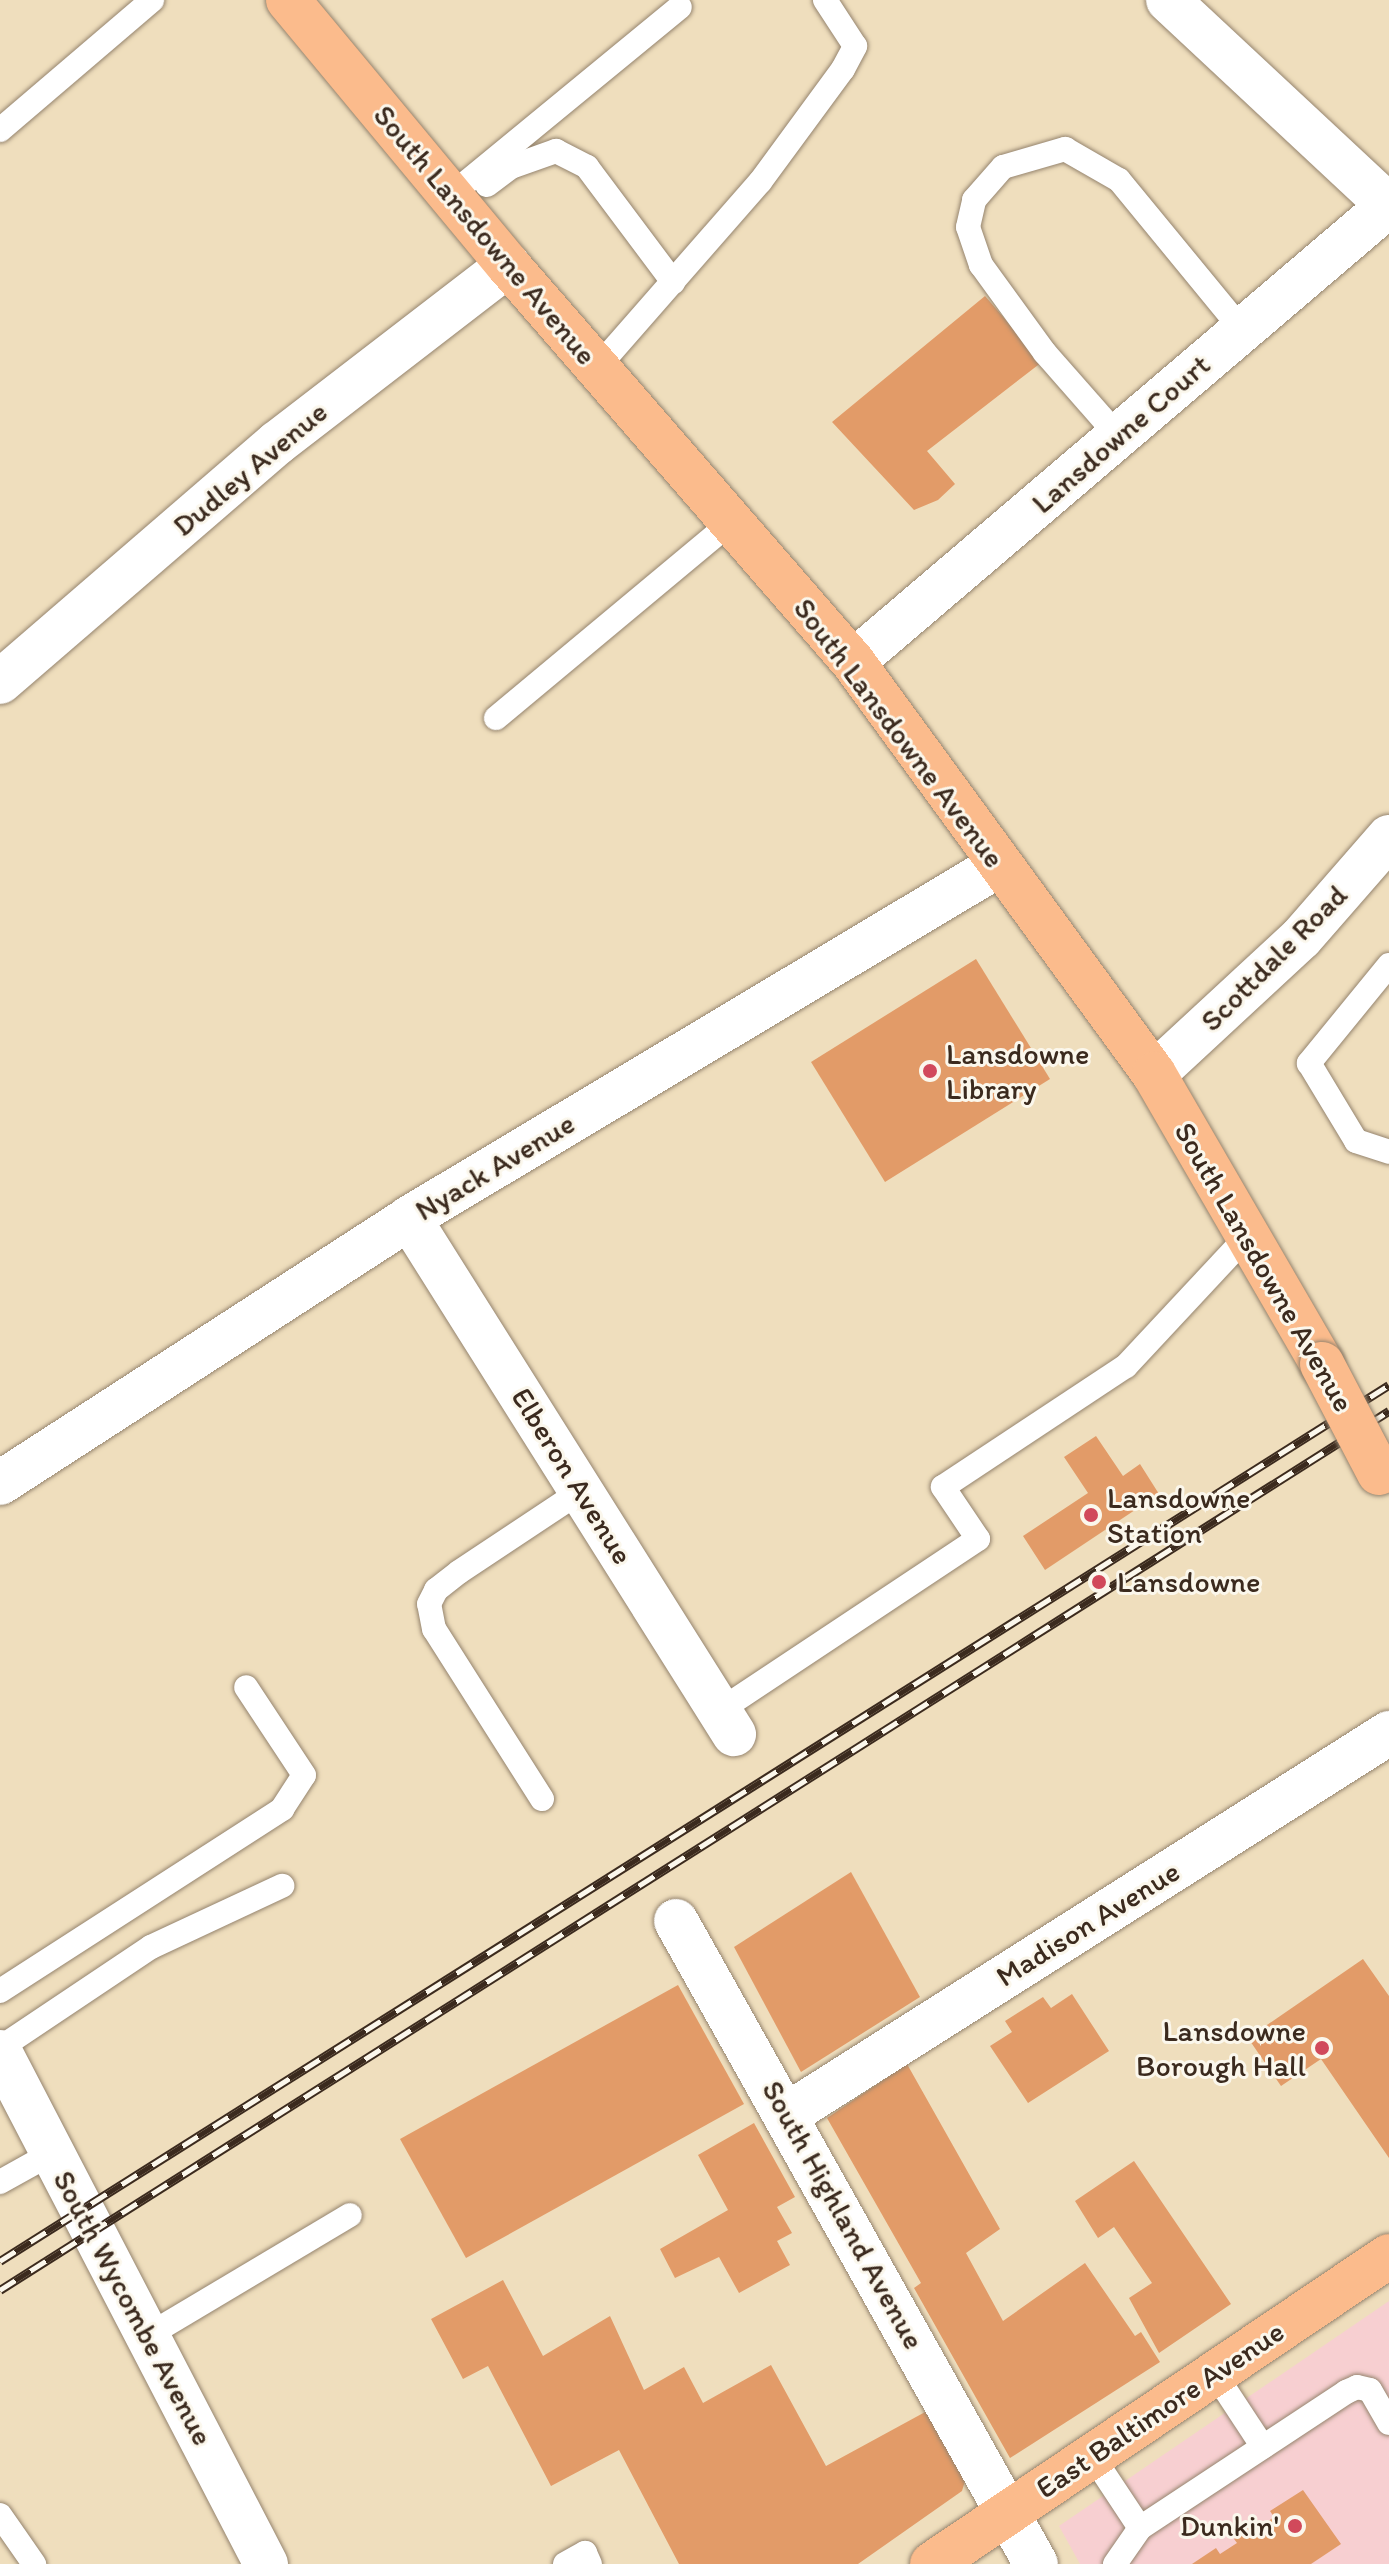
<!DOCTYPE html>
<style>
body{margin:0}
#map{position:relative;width:1389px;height:2564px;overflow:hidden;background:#efdebd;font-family:Itim,sans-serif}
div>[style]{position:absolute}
.built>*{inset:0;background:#f7cfd1}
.building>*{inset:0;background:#e29b68}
.roads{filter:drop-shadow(0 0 2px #95846e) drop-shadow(0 0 2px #95846e)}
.lane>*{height:24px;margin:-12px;padding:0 12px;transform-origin:12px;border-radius:12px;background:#fff}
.street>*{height:44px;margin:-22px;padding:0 22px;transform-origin:22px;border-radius:22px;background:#fff}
.primary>*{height:44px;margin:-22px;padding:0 22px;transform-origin:22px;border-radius:22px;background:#fbbb8c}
.rail>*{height:9px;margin-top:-4.5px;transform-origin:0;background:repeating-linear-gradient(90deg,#fbf7ec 0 18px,#3b2a1e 0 36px);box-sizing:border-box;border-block:2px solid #3b2a1e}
.bridges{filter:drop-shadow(0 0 2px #95846e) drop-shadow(0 0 2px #95846e)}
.primary-bridge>*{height:44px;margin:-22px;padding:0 22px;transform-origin:22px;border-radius:22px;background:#fbbb8c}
.dots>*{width:22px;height:22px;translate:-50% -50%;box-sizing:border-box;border:4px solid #fbf7ec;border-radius:50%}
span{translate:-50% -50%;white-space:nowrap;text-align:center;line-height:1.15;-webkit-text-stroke:6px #fbf7ec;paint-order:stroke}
.street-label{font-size:30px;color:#3b2a1e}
.poi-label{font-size:30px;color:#3b2a1e}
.left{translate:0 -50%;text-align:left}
.right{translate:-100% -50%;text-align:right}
</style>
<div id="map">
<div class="built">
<i style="clip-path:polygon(1389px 2301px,1389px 2564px,1080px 2564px,1059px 2526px)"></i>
</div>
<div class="building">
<i style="clip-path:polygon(985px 296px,1042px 362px,927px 451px,955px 484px,938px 500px,914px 510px,832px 422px)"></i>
<i style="clip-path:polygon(976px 959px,1050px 1079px,885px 1182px,811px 1062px)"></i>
<i style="clip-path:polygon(1096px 1436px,1123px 1476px,1140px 1464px,1159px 1494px,1045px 1570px,1023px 1536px,1088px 1493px,1064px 1457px)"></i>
<i style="clip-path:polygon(851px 1872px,920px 1997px,801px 2072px,734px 1947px)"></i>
<i style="clip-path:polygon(1363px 1959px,1389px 1996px,1389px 2158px,1321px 2059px,1281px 2086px,1248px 2038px)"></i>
<i style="clip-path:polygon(678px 1985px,744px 2104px,466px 2258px,400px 2139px)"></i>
<i style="clip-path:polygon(1072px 1994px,1109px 2051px,1028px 2103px,990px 2046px,1012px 2032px,1005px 2021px,1043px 1997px,1051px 2008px)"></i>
<i style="clip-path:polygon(907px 2064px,1000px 2229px,966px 2253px,1003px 2321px,1085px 2263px,1135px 2336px,1141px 2332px,1160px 2362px,1010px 2458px,914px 2288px,921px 2283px,827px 2118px)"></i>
<i style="clip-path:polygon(754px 2123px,795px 2197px,777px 2207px,792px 2233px,777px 2241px,790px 2265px,739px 2293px,719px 2257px,675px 2278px,660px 2249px,728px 2210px,698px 2155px)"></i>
<i style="clip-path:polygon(1134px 2161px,1231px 2304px,1159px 2353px,1129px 2298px,1152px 2283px,1114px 2227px,1098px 2238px,1075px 2201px)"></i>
<i style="clip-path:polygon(503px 2280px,543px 2356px,610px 2316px,644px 2390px,684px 2367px,703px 2403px,771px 2365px,826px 2466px,927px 2411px,965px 2481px,962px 2491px,858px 2564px,679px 2564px,619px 2450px,551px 2486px,488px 2366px,463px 2379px,431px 2319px)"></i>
<i style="clip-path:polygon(1303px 2490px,1341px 2544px,1311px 2564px,1192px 2564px,1216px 2548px,1220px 2554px,1237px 2543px,1234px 2539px,1255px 2523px,1258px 2528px,1274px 2517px,1270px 2511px)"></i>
</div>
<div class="roads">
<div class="lane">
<i style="left:0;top:130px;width:200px;rotate:-40.5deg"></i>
<i style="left:487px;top:185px;width:30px;rotate:-37deg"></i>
<i style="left:511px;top:167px;width:48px;rotate:-19.6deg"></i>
<i style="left:556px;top:151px;width:35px;rotate:27deg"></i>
<i style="left:587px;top:167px;width:144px;rotate:53.2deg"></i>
<i style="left:451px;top:195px;width:296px;rotate:-39.4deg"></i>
<i style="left:597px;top:368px;width:247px;rotate:-48.8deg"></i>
<i style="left:760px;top:182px;width:140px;rotate:-53.7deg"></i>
<i style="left:843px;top:69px;width:26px;rotate:-62deg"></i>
<i style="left:855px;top:46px;width:55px;rotate:-123.1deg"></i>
<i style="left:1118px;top:436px;width:111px;rotate:-131.3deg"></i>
<i style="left:1045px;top:353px;width:109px;rotate:-126deg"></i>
<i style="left:981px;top:265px;width:40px;rotate:-108.9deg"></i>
<i style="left:968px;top:227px;width:28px;rotate:-77deg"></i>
<i style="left:974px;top:200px;width:44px;rotate:-48.7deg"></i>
<i style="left:1003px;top:167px;width:65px;rotate:-16.2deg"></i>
<i style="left:1065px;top:149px;width:62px;rotate:29.9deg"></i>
<i style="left:1119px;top:180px;width:194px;rotate:50.6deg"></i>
<i style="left:496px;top:718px;width:306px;rotate:-39.8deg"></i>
<i style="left:1389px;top:965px;width:127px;rotate:129.2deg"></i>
<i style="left:1309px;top:1063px;width:91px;rotate:58.9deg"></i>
<i style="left:1356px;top:1141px;width:35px;rotate:18deg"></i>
<i style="left:719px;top:1711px;width:311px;rotate:-33.6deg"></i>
<i style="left:978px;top:1539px;width:63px;rotate:-123.9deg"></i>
<i style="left:943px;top:1487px;width:219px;rotate:-33.5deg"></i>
<i style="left:1126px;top:1366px;width:180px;rotate:-47deg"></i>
<i style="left:542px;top:1799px;width:201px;rotate:-122.4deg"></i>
<i style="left:434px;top:1629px;width:25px;rotate:-101deg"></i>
<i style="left:429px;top:1604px;width:16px;rotate:-63deg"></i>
<i style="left:436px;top:1590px;width:29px;rotate:-38deg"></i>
<i style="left:459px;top:1572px;width:146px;rotate:-33.6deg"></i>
<i style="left:0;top:1991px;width:336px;rotate:-32.8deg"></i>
<i style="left:282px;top:1809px;width:40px;rotate:-57.1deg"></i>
<i style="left:304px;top:1775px;width:105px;rotate:-123.4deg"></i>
<i style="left:0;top:2048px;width:182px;rotate:-33.8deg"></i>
<i style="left:151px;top:1947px;width:145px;rotate:-25deg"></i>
<i style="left:0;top:2182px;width:60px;rotate:-29.1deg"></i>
<i style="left:147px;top:2336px;width:236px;rotate:-30.8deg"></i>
<i style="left:1215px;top:2374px;width:87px;rotate:56.7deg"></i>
<i style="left:1093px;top:2457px;width:85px;rotate:56.5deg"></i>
<i style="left:0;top:2515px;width:60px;rotate:55.2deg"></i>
<i style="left:565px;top:2564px;width:23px;rotate:-29deg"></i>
<i style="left:585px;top:2553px;width:12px;rotate:66deg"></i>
<i style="left:1115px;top:2564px;width:44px;rotate:-55.2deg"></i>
<i style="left:1140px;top:2528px;width:247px;rotate:-33.4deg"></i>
<i style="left:1346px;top:2392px;width:12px;rotate:-24deg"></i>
<i style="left:1357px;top:2387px;width:13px;rotate:13deg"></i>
<i style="left:1370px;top:2390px;width:38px;rotate:60deg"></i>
</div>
<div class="street">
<i style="left:1168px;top:0;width:301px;rotate:43deg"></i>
<i style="left:853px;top:662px;width:704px;rotate:-40.45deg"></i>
<i style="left:0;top:682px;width:366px;rotate:-40.8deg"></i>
<i style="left:277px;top:443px;width:292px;rotate:-37.6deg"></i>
<i style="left:1154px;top:1074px;width:200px;rotate:-42.8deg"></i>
<i style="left:1301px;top:938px;width:134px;rotate:-48.9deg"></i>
<i style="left:409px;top:1218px;width:610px;rotate:57.8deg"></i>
<i style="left:0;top:1483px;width:487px;rotate:-32.9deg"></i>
<i style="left:409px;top:1218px;width:688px;rotate:-30.89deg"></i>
<i style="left:676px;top:1921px;width:737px;rotate:60.76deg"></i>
<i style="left:0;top:2052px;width:577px;rotate:62.55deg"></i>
<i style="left:788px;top:2114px;width:712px;rotate:-32.37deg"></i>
</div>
<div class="primary">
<i style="left:288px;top:0;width:344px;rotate:50.3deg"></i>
<i style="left:508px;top:265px;width:526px;rotate:49.01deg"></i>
<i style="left:853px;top:662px;width:510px;rotate:53.85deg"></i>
<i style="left:1154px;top:1074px;width:335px;rotate:59.9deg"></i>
<i style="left:932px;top:2564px;width:551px;rotate:-33.98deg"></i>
</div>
</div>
<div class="rail">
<i style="left:0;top:2261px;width:1642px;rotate:-32.24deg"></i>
<i style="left:0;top:2290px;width:1644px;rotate:-32.33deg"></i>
</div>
<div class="bridges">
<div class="primary-bridge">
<i style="left:1322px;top:1364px;width:123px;rotate:62.4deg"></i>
</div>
</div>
<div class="dots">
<i style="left:930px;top:1071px;background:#d1495b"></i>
<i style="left:1091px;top:1515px;background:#d1495b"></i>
<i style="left:1099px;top:1582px;background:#d1495b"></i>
<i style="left:1322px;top:2048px;background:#d1495b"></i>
<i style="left:1295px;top:2526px;background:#d1495b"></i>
</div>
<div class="street-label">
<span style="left:485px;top:235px;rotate:50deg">South Lansdowne Avenue</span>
<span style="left:1121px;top:434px;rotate:-41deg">Lansdowne Court</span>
<span style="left:250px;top:469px;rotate:-40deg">Dudley Avenue</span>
<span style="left:899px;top:733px;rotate:53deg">South Lansdowne Avenue</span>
<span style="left:1274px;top:958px;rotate:-45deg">Scottdale Road</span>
<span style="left:495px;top:1167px;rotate:-31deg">Nyack Avenue</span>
<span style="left:1264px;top:1267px;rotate:60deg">South Lansdowne Avenue</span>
<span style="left:572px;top:1476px;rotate:58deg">Elberon Avenue</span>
<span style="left:1088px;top:1924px;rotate:-32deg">Madison Avenue</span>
<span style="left:843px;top:2215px;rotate:61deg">South Highland Avenue</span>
<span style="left:133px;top:2308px;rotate:62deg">South Wycombe Avenue</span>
<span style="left:1160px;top:2410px;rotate:-34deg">East Baltimore Avenue</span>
</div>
<div class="poi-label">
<span class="left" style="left:946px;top:1071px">Lansdowne<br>Library</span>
<span class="left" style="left:1107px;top:1515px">Lansdowne<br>Station</span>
<span class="left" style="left:1117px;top:1582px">Lansdowne</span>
<span class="right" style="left:1306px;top:2048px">Lansdowne<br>Borough Hall</span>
<span class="right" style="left:1279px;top:2526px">Dunkin'</span>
</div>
</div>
